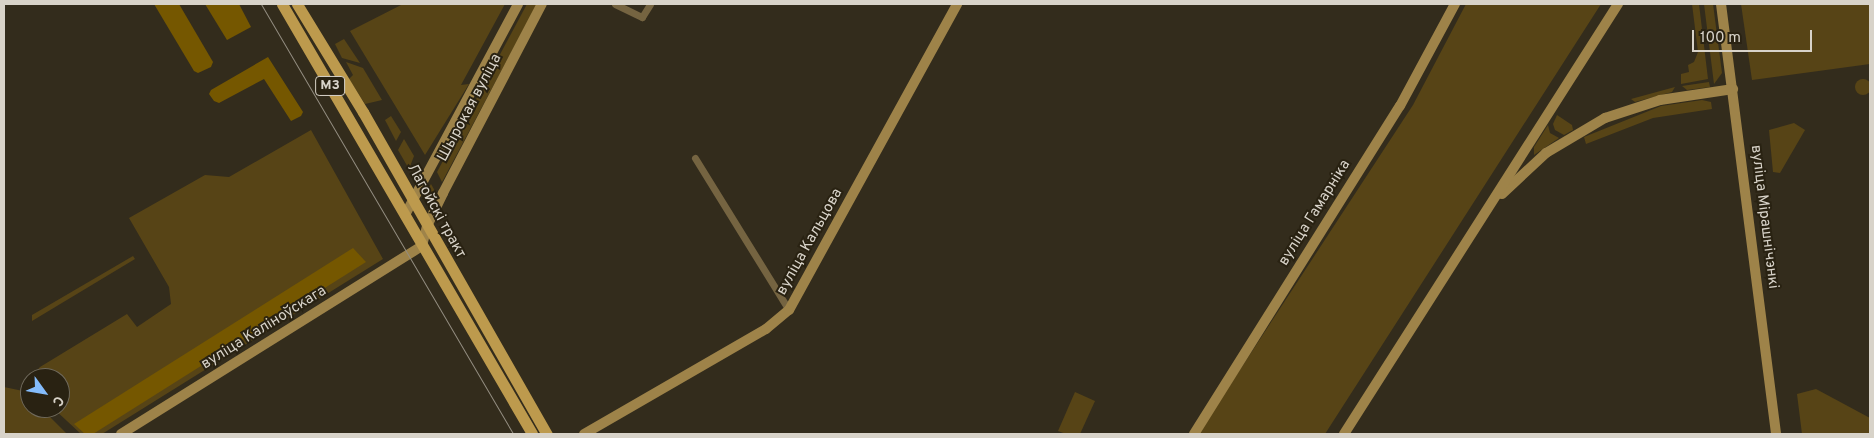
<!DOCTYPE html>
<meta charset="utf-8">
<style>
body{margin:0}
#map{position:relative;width:1874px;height:438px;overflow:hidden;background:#332c1c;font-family:Overpass,sans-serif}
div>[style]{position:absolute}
.green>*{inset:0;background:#574416}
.round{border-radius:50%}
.forest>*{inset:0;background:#755700}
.street>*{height:7px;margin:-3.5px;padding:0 3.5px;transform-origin:3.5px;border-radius:3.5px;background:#756441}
.secondary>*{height:10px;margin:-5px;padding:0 5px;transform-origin:5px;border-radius:5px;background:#9e8349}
.primary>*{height:11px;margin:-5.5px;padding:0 5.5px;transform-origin:5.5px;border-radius:5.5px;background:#bd9a4d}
.tram>*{height:1px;margin:-0.5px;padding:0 0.5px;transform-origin:0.5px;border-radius:0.5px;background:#938d80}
span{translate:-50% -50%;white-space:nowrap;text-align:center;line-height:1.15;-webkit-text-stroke:4px #292212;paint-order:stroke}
.shield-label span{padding:1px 4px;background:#292212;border:1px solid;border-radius:4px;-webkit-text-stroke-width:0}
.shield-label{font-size:14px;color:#d8d3c9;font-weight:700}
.street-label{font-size:15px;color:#d8d3c9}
.frame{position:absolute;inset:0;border:5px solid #d8d3c9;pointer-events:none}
.north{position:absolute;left:20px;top:368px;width:50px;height:50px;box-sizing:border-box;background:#292212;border:1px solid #6f695b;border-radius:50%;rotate:122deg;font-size:14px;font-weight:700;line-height:20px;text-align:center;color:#d8d3c9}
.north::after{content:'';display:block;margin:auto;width:18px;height:22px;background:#84bcfb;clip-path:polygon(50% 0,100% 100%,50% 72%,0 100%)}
.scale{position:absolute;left:1692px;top:30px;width:120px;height:22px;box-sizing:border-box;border:2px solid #d8d3c9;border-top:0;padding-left:6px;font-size:15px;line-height:18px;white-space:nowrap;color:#d8d3c9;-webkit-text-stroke:4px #292212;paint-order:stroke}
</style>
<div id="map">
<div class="green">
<i style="clip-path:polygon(403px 4px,505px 4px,461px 85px,469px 84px,425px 155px,350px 31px)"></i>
<i style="clip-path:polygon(527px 4px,537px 4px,442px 182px,437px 172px)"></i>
<i style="clip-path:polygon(1466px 4px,1601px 4px,1325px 434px,1198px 434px,1413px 105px)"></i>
<i style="clip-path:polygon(1692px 4px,1699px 4px,1708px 79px,1681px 84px,1681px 74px,1689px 72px,1688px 65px,1694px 62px,1698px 52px)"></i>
<i style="clip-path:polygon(1704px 4px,1713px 4px,1722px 73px,1714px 84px)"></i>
<i style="clip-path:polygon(1741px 4px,1870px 4px,1870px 64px,1752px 80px)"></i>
<i style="clip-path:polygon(344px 39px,360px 63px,342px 58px,335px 44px)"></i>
<i style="clip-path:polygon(346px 62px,363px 68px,382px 100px,365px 104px,349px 79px,353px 75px)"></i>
<i class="round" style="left:1855px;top:79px;width:16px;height:16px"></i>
<i style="clip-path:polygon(1709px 82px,1710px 87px,1687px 90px,1682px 86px)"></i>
<i style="clip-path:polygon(1675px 87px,1672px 92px,1635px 102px,1631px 99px)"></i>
<i style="clip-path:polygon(1702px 100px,1711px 102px,1712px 109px,1653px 118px,1586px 144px,1584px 137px,1661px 106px)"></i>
<i style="clip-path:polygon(1557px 115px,1572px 125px,1573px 130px,1564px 135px,1555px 130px,1553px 124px)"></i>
<i style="clip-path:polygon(391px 116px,401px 132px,396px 141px,385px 120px)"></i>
<i style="clip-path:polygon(1794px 123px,1805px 130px,1780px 173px,1773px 172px,1769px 130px)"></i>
<i style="clip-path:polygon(1548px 125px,1550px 133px,1559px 138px,1534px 155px,1534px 147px)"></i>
<i style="clip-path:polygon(311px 130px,383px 259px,102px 434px,81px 434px,53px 408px,60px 408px,60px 378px,30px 378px,30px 387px,26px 382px,40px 367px,127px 314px,137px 327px,171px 304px,169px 287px,129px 218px,205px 175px,229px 177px)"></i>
<i style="clip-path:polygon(404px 139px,414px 156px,409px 169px,398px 150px)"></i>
<i style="clip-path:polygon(431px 184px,436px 193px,430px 205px,424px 195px)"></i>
<i style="clip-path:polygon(133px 256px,135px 259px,32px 321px,32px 315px)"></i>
<i style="clip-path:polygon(4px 387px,23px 391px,30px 398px,30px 408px,41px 408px,67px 434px,4px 434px)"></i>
<i style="clip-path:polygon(1816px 389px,1870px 418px,1870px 434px,1802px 434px,1797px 394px)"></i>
<i style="clip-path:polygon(1075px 392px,1095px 401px,1080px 434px,1066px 434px,1058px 431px)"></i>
</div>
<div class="forest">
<i style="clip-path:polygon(154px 4px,179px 4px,213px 62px,211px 67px,198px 73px,194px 71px)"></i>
<i style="clip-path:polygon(205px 4px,239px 4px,251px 27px,227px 40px)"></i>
<i style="clip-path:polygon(268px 57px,303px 112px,301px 116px,291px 121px,264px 79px,219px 103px,214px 101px,209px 94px,211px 90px)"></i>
<i style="clip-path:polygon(353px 248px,366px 262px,93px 434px,85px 434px,74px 424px)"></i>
</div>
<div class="street">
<i style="left:615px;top:4px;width:30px;rotate:26deg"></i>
<i style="left:642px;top:17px;width:15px;rotate:-58deg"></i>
<i style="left:695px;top:158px;width:179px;rotate:58.3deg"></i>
</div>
<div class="secondary">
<i style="left:1721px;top:4px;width:434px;rotate:82.7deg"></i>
<i style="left:1502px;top:194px;width:60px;rotate:-43deg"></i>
<i style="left:1546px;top:153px;width:69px;rotate:-30.7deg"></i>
<i style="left:1605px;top:118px;width:58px;rotate:-18.1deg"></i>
<i style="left:1660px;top:100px;width:74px;rotate:-8.6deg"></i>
<i style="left:405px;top:215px;width:239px;rotate:-61.8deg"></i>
<i style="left:121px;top:434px;width:355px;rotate:-32deg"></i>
<i style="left:422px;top:246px;width:21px;rotate:-76deg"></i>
<i style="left:427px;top:226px;width:37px;rotate:-64deg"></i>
<i style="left:443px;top:193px;width:213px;rotate:-62.4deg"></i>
<i style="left:584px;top:434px;width:210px;rotate:-30deg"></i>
<i style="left:766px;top:329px;width:30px;rotate:-40deg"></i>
<i style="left:789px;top:310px;width:349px;rotate:-61.2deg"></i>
<i style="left:1194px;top:434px;width:387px;rotate:-57.9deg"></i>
<i style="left:1400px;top:106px;width:116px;rotate:-61.7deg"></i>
<i style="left:1344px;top:434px;width:510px;rotate:-57.49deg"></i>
</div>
<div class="primary">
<i style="left:282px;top:4px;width:497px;rotate:59.8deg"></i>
<i style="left:297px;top:4px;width:127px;rotate:58.6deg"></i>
<i style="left:363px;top:112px;width:371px;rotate:60.3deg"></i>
</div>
<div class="tram">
<i style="left:261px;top:4px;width:498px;rotate:59.6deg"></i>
</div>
<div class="shield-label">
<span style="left:330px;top:86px">М3</span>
</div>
<div class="street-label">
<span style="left:470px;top:108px;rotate:-62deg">Шырокая вуліца</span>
<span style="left:436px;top:211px;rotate:61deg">Лагойскі тракт</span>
<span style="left:1315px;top:213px;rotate:-58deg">вуліца Гамарніка</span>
<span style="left:1764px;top:217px;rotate:83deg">вуліца Мірашнічэнкі</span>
<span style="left:810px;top:242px;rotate:-61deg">вуліца Кальцова</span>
<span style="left:264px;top:328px;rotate:-32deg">вуліца Каліноўскага</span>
</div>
<div class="frame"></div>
<div class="north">С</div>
<div class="scale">100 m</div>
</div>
